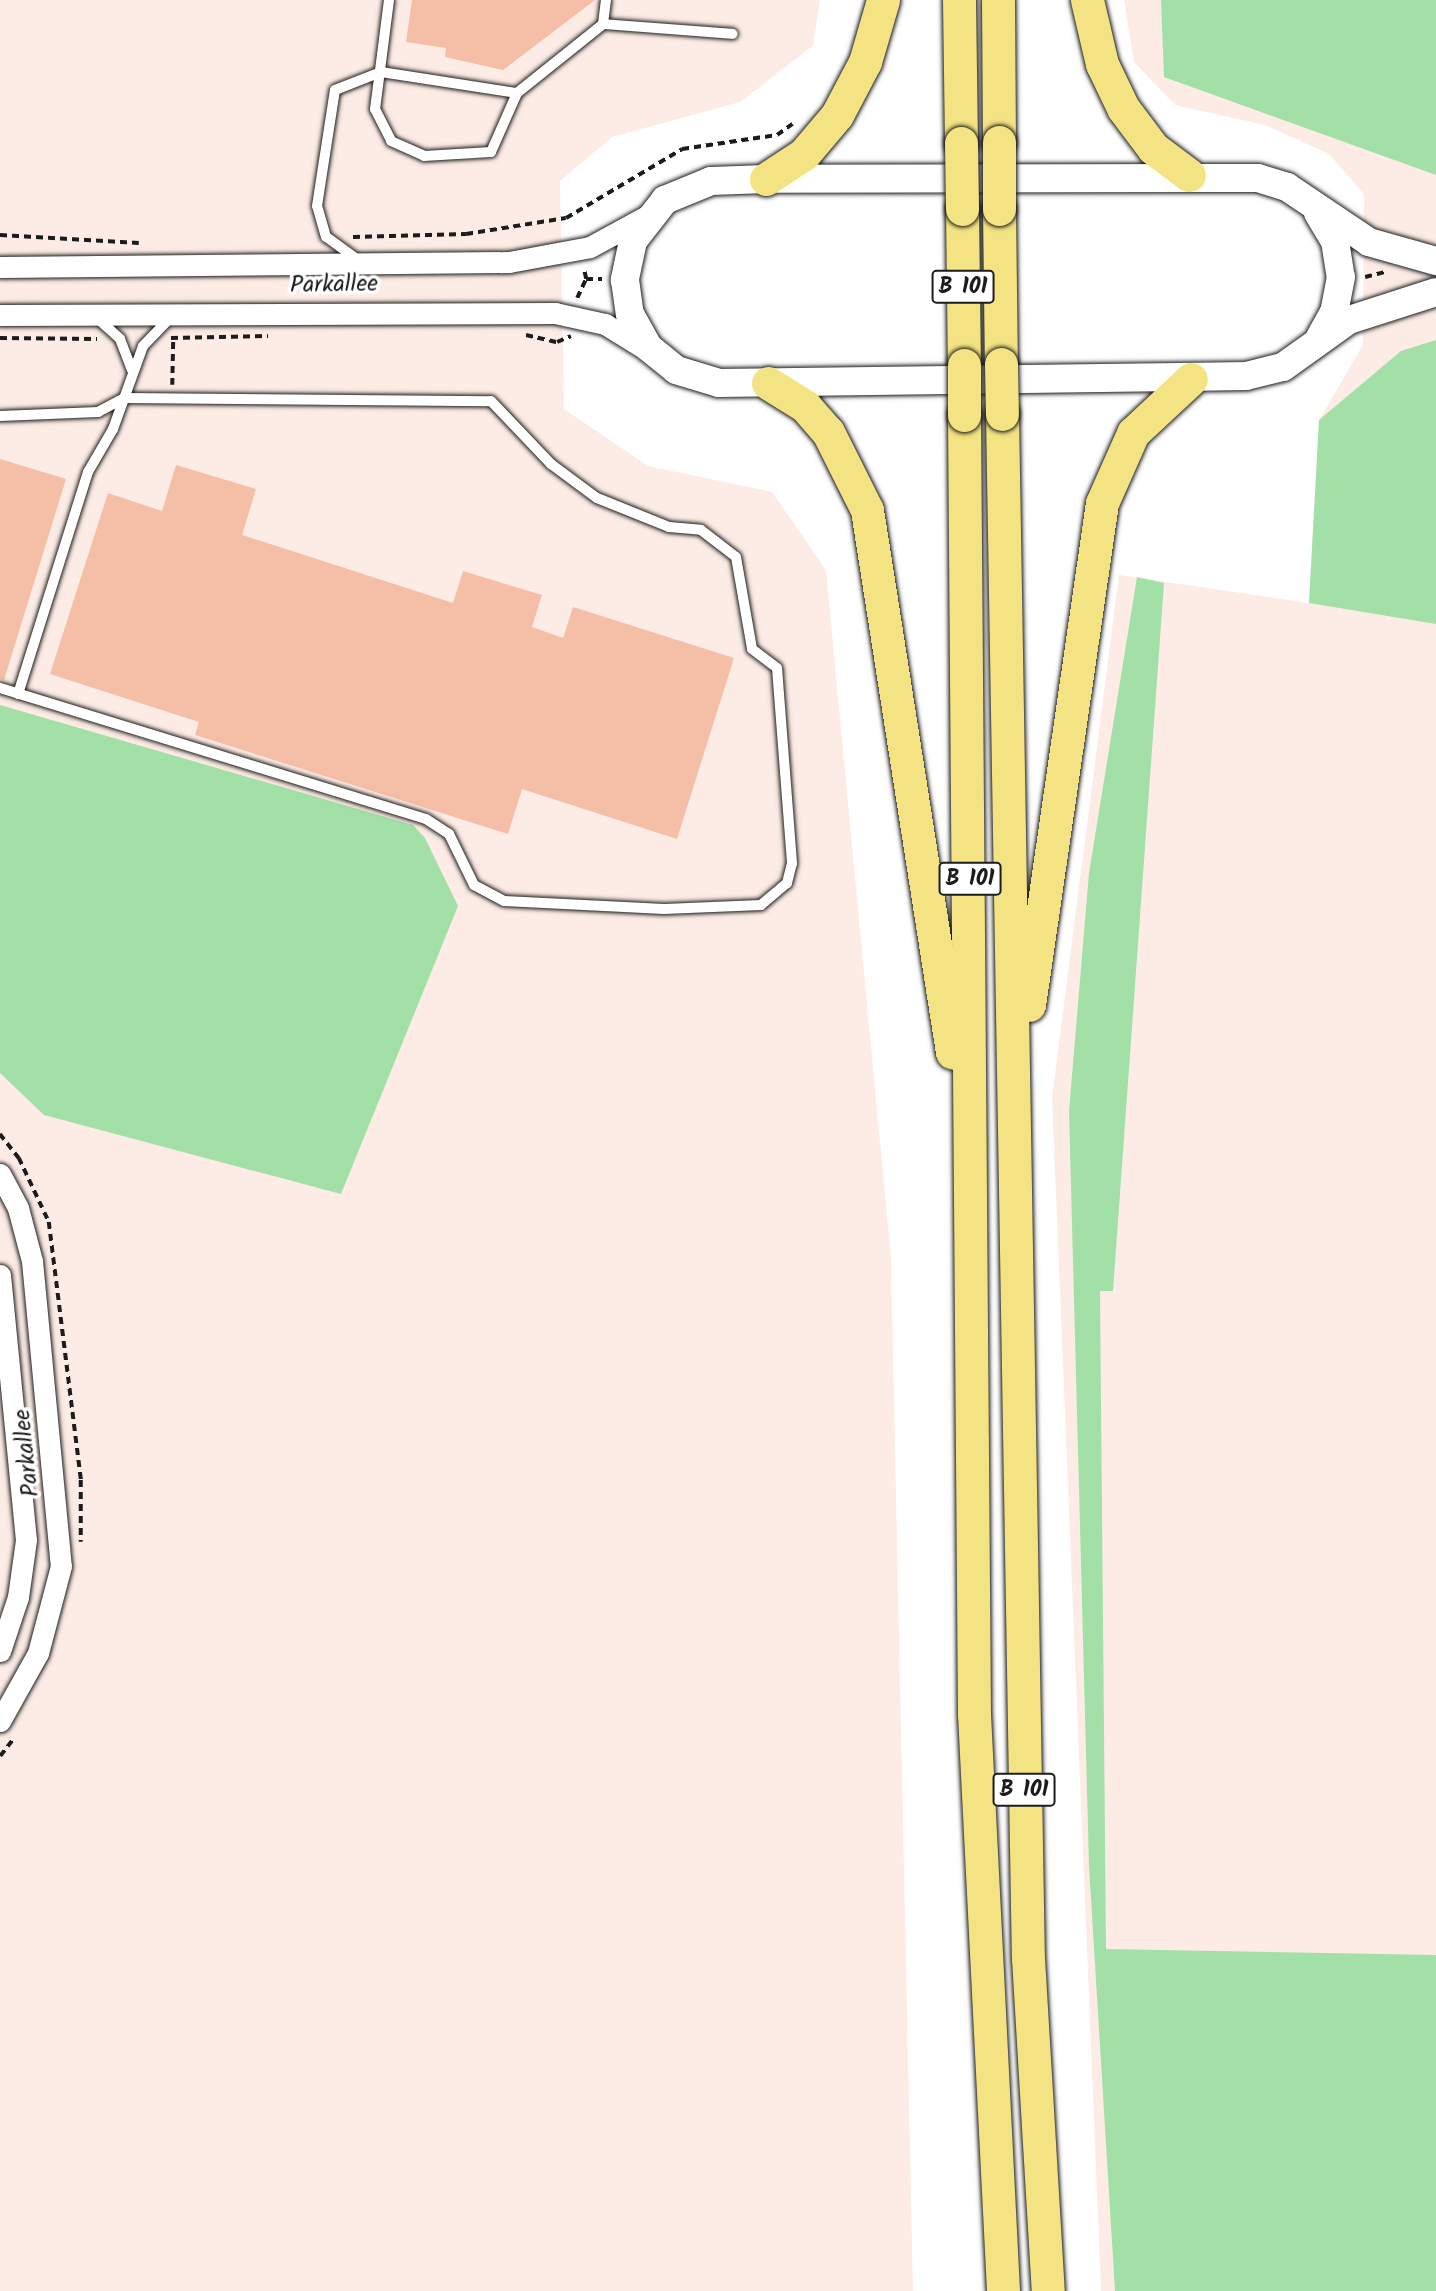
<!DOCTYPE html>
<style>
body{margin:0}
#map{position:relative;width:1436px;height:2291px;overflow:hidden;background:#fff;font-family:Kalam,sans-serif}
div>[style]{position:absolute}
.built>*{inset:0;background:#fcece5}
.green>*{inset:0;background:#a2e0a7}
.building>*{inset:0;background:#f4bea7}
.path>*{height:3.5px;margin-top:-1.75px;transform-origin:0;background:repeating-linear-gradient(90deg,#1c1c1c 0 7px,transparent 0 12px)}
.roads{filter:drop-shadow(0 0 2px #1c1c1c) drop-shadow(0 0 2px #1c1c1c)}
.service>*{height:10px;margin:-5px;padding:0 5px;transform-origin:5px;border-radius:5px;background:#fff}
.minor>*{height:21px;margin:-10.5px;padding:0 10.5px;transform-origin:10.5px;border-radius:10.5px;background:#fff}
.secondary>*{height:28px;margin:-14px;padding:0 14px;transform-origin:14px;border-radius:14px;background:#fff}
.trunk>*{height:33px;margin:-16.5px;padding:0 16.5px;transform-origin:16.5px;border-radius:16.5px;background:#f4e382}
.bridges{filter:drop-shadow(0 0 2px #1c1c1c) drop-shadow(0 0 2px #1c1c1c)}
.trunk-bridge>*{height:33px;margin:-16.5px;padding:0 16.5px;transform-origin:16.5px;border-radius:16.5px;background:#f4e382}
span{translate:-50% -50%;white-space:nowrap;text-align:center;line-height:1.15;-webkit-text-stroke:7px #fff;paint-order:stroke}
.shield-label span{padding:2px 5px;background:#fff;border:2px solid;border-radius:5px;-webkit-text-stroke-width:0}
.shield-label{font-size:23px;color:#1c1c1c;font-weight:700}
.street-label{font-size:24px;color:#1c1c1c}
</style>
<div id="map">
<div class="built">
<i style="clip-path:polygon(0 0,820px 0,813px 46px,740px 102px,612px 137px,560px 181px,564px 409px,648px 466px,772px 492px,826px 570px,891px 1258px,913px 2291px,0 2291px)"></i>
<i style="clip-path:polygon(1124px 0,1436px 0,1436px 2291px,1101px 2291px,1052px 1098px,1119px 575px,1309px 603px,1319px 420px,1363px 345px,1364px 194px,1329px 154px,1265px 125px,1175px 105px,1134px 62px)"></i>
</div>
<div class="green">
<i style="clip-path:polygon(1161px 0,1436px 0,1436px 175px,1164px 77px)"></i>
<i style="clip-path:polygon(1436px 340px,1436px 624px,1309px 603px,1319px 420px,1401px 351px)"></i>
<i style="clip-path:polygon(1137px 577px,1164px 583px,1113px 1291px,1100px 1291px,1106px 1949px,1436px 1955px,1436px 2291px,1115px 2291px,1089px 1866px,1069px 1111px,1089px 873px)"></i>
<i style="clip-path:polygon(0 705px,413px 825px,425px 838px,458px 906px,341px 1194px,44px 1115px,0 1073px)"></i>
</div>
<div class="building">
<i style="clip-path:polygon(412px 0,595px 0,503px 70px,445px 57px,446px 48px,406px 42px)"></i>
<i style="clip-path:polygon(0 459px,66px 479px,4px 680px,0 679px)"></i>
<i style="clip-path:polygon(176px 465px,256px 489px,242px 535px,453px 603px,463px 571px,542px 595px,532px 627px,563px 638px,573px 607px,734px 658px,677px 839px,522px 789px,508px 834px,195px 735px,199px 722px,50px 674px,108px 493px,162px 511px)"></i>
</div>
<div class="path">
<i style="left:0;top:235px;width:139px;rotate:3.3deg"></i>
<i style="left:353px;top:237px;width:113px;rotate:-1.5deg"></i>
<i style="left:466px;top:234px;width:101px;rotate:-9.1deg"></i>
<i style="left:566px;top:218px;width:135px;rotate:-30.7deg"></i>
<i style="left:682px;top:149px;width:96px;rotate:-8.4deg"></i>
<i style="left:777px;top:135px;width:19px;rotate:-36deg"></i>
<i style="left:1365px;top:277px;width:21px;rotate:-14deg"></i>
<i style="left:586px;top:279px;width:16px"></i>
<i style="left:577px;top:298px;width:21px;rotate:-65deg"></i>
<i style="left:586px;top:279px;width:9px;rotate:-103deg"></i>
<i style="left:526px;top:335px;width:32px;rotate:13deg"></i>
<i style="left:557px;top:342px;width:15px;rotate:-23deg"></i>
<i style="left:0;top:338px;width:97px;rotate:0.6deg"></i>
<i style="left:171px;top:338px;width:97px;rotate:-1.2deg"></i>
<i style="left:172px;top:385px;width:47px;rotate:-88.8deg"></i>
<i style="left:0;top:1134px;width:31px;rotate:52deg"></i>
<i style="left:19px;top:1158px;width:71px;rotate:64.9deg"></i>
<i style="left:49px;top:1222px;width:260px;rotate:82.9deg"></i>
<i style="left:81px;top:1480px;width:62px;rotate:90deg"></i>
<i style="left:0;top:1756px;width:23px;rotate:-52deg"></i>
</div>
<div class="roads">
<div class="service">
<i style="left:389px;top:0;width:110px;rotate:97.3deg"></i>
<i style="left:375px;top:109px;width:36px;rotate:63deg"></i>
<i style="left:391px;top:141px;width:36px;rotate:24deg"></i>
<i style="left:424px;top:156px;width:67px;rotate:-3.4deg"></i>
<i style="left:491px;top:152px;width:64px;rotate:-66.2deg"></i>
<i style="left:603px;top:24px;width:130px;rotate:4.4deg"></i>
<i style="left:354px;top:257px;width:34px;rotate:-144deg"></i>
<i style="left:326px;top:237px;width:32px;rotate:-106deg"></i>
<i style="left:317px;top:206px;width:117px;rotate:-81.2deg"></i>
<i style="left:335px;top:90px;width:49px;rotate:-21.4deg"></i>
<i style="left:381px;top:72px;width:138px;rotate:8.8deg"></i>
<i style="left:517px;top:93px;width:110px;rotate:-38.7deg"></i>
<i style="left:603px;top:24px;width:24px;rotate:-83deg"></i>
<i style="left:97px;top:318px;width:31px;rotate:42deg"></i>
<i style="left:120px;top:339px;width:33px;rotate:69deg"></i>
<i style="left:0;top:416px;width:98px;rotate:-2.3deg"></i>
<i style="left:98px;top:412px;width:30px;rotate:-28deg"></i>
<i style="left:124px;top:398px;width:367px;rotate:0.5deg"></i>
<i style="left:491px;top:401px;width:87px;rotate:46.4deg"></i>
<i style="left:551px;top:464px;width:57px;rotate:36.5deg"></i>
<i style="left:597px;top:498px;width:78px;rotate:21.9deg"></i>
<i style="left:669px;top:527px;width:32px;rotate:5deg"></i>
<i style="left:701px;top:530px;width:44px;rotate:37.6deg"></i>
<i style="left:736px;top:557px;width:93px;rotate:80.1deg"></i>
<i style="left:752px;top:649px;width:31px;rotate:37deg"></i>
<i style="left:777px;top:668px;width:196px;rotate:85.6deg"></i>
<i style="left:792px;top:863px;width:21px;rotate:104deg"></i>
<i style="left:787px;top:883px;width:34px;rotate:140deg"></i>
<i style="left:761px;top:905px;width:97px;rotate:177.6deg"></i>
<i style="left:664px;top:909px;width:160px;rotate:-177.1deg"></i>
<i style="left:504px;top:901px;width:34px;rotate:-152deg"></i>
<i style="left:474px;top:885px;width:57px;rotate:-116.1deg"></i>
<i style="left:449px;top:834px;width:27px;rotate:-147deg"></i>
<i style="left:426px;top:819px;width:446px;rotate:-162.9deg"></i>
<i style="left:18px;top:694px;width:233px;rotate:-72.5deg"></i>
<i style="left:88px;top:472px;width:50px;rotate:-59.8deg"></i>
<i style="left:113px;top:429px;width:88px;rotate:-70.1deg"></i>
<i style="left:143px;top:346px;width:39px;rotate:-46deg"></i>
</div>
<div class="minor">
<i style="left:0;top:267px;width:509px;rotate:-0.56deg"></i>
<i style="left:509px;top:262px;width:82px;rotate:-10.5deg"></i>
<i style="left:590px;top:247px;width:63px;rotate:-28.6deg"></i>
<i style="left:0;top:315px;width:555px;rotate:-0.21deg"></i>
<i style="left:555px;top:313px;width:51px;rotate:12.4deg"></i>
<i style="left:605px;top:324px;width:49px;rotate:31.8deg"></i>
<i style="left:0;top:1174px;width:38px;rotate:62deg"></i>
<i style="left:18px;top:1208px;width:55px;rotate:75.2deg"></i>
<i style="left:32px;top:1261px;width:306px;rotate:84.6deg"></i>
<i style="left:61px;top:1566px;width:90px;rotate:104.8deg"></i>
<i style="left:38px;top:1653px;width:78px;rotate:119.2deg"></i>
<i style="left:0;top:1275px;width:266px;rotate:84.4deg"></i>
<i style="left:26px;top:1540px;width:58px;rotate:98deg"></i>
<i style="left:18px;top:1597px;width:57px;rotate:108.4deg"></i>
</div>
<div class="secondary">
<i style="left:1318px;top:213px;width:33px;rotate:59deg"></i>
<i style="left:1335px;top:241px;width:36px;rotate:81deg"></i>
<i style="left:1341px;top:277px;width:36px;rotate:101deg"></i>
<i style="left:1334px;top:312px;width:29px;rotate:119deg"></i>
<i style="left:1436px;top:261px;width:70px;rotate:-164.2deg"></i>
<i style="left:1369px;top:242px;width:99px;rotate:-146.1deg"></i>
<i style="left:1287px;top:187px;width:30px;rotate:-163deg"></i>
<i style="left:1258px;top:178px;width:492px;rotate:179.9deg"></i>
<i style="left:766px;top:179px;width:55px;rotate:177.9deg"></i>
<i style="left:711px;top:181px;width:50px;rotate:157.6deg"></i>
<i style="left:665px;top:200px;width:52px;rotate:128deg"></i>
<i style="left:633px;top:241px;width:40px;rotate:102deg"></i>
<i style="left:625px;top:280px;width:34px;rotate:82deg"></i>
<i style="left:630px;top:314px;width:38px;rotate:61deg"></i>
<i style="left:648px;top:347px;width:36px;rotate:39deg"></i>
<i style="left:676px;top:370px;width:45px;rotate:16.8deg"></i>
<i style="left:719px;top:383px;width:527px;rotate:-0.76deg"></i>
<i style="left:1246px;top:376px;width:38px;rotate:-14deg"></i>
<i style="left:1283px;top:367px;width:81px;rotate:-35.5deg"></i>
<i style="left:1349px;top:320px;width:91px;rotate:-17.8deg"></i>
</div>
<div class="trunk">
<i style="left:959px;top:0;width:143px;rotate:89.2deg"></i>
<i style="left:998px;top:0;width:142px;rotate:89.6deg"></i>
<i style="left:1087px;top:0;width:66px;rotate:76.8deg"></i>
<i style="left:1102px;top:64px;width:49px;rotate:64.5deg"></i>
<i style="left:1123px;top:108px;width:50px;rotate:53.1deg"></i>
<i style="left:1153px;top:148px;width:45px;rotate:36.9deg"></i>
<i style="left:766px;top:179px;width:45px;rotate:-33.3deg"></i>
<i style="left:804px;top:154px;width:51px;rotate:-49.8deg"></i>
<i style="left:837px;top:115px;width:60px;rotate:-62.2deg"></i>
<i style="left:865px;top:62px;width:65px;rotate:-73.8deg"></i>
<i style="left:962px;top:209px;width:156px;rotate:89.3deg"></i>
<i style="left:999px;top:209px;width:155px;rotate:89.3deg"></i>
<i style="left:768px;top:383px;width:44px;rotate:31.9deg"></i>
<i style="left:805px;top:406px;width:35px;rotate:49deg"></i>
<i style="left:828px;top:432px;width:87px;rotate:63.4deg"></i>
<i style="left:867px;top:510px;width:549px;rotate:81.09deg"></i>
<i style="left:1002px;top:414px;width:1544px;rotate:89.04deg"></i>
<i style="left:1028px;top:1958px;width:334px;rotate:86.6deg"></i>
<i style="left:964px;top:415px;width:1299px;rotate:89.56deg"></i>
<i style="left:974px;top:1714px;width:578px;rotate:87.12deg"></i>
<i style="left:1029px;top:1005px;width:507px;rotate:-81.73deg"></i>
<i style="left:1102px;top:503px;width:77px;rotate:-66.1deg"></i>
<i style="left:1133px;top:433px;width:79px;rotate:-43deg"></i>
</div>
</div>
<div class="bridges">
<div class="trunk-bridge">
<i style="left:999px;top:142px;width:67px;rotate:90deg"></i>
<i style="left:961px;top:143px;width:66px;rotate:89.1deg"></i>
<i style="left:1001px;top:364px;width:50px;rotate:88.9deg"></i>
<i style="left:964px;top:365px;width:50px;rotate:90deg"></i>
</div>
</div>
<div class="shield-label">
<span style="left:963px;top:287px">B 101</span>
<span style="left:970px;top:879px">B 101</span>
<span style="left:1024px;top:1790px">B 101</span>
</div>
<div class="street-label">
<span style="left:334px;top:285px;rotate:-1deg">Parkallee</span>
<span style="left:27px;top:1453px;rotate:-96deg">Parkallee</span>
</div>
</div>
